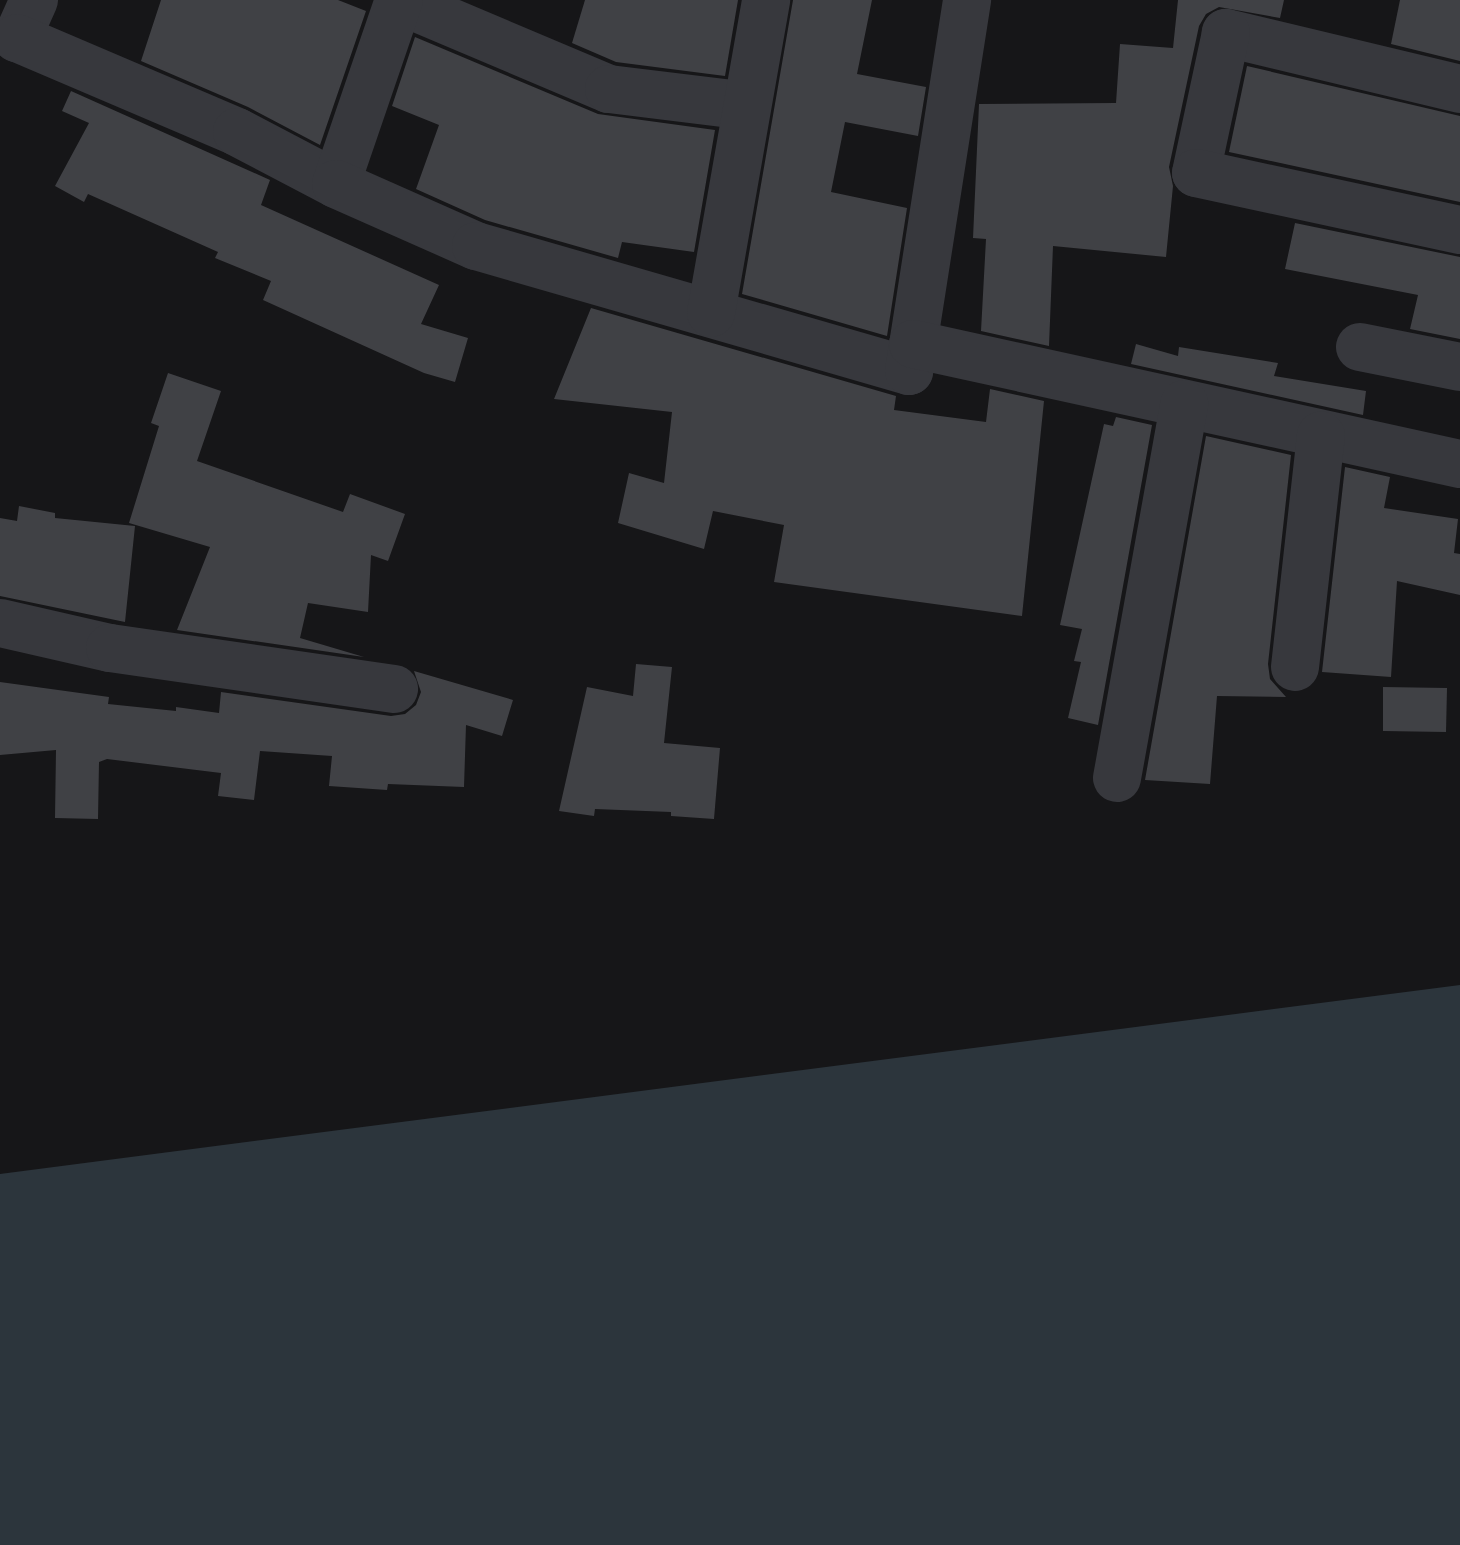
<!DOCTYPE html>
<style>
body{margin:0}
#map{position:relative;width:1460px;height:1545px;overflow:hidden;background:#161618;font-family:"Archivo Narrow",sans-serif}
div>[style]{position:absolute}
.water>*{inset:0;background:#2c353c}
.building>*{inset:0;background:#404145}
.minor>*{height:48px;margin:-24px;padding:0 24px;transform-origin:24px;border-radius:24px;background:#37383d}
span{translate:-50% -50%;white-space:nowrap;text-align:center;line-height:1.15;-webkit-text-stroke:8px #111113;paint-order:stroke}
</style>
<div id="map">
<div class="water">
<i style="clip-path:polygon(1460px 985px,1460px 1545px,0 1545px,0 1174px)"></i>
</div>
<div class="building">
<i style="clip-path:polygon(161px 0,338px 0,366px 11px,320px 145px,248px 107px,141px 61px)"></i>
<i style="clip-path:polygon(585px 0,738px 0,725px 76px,616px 62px,572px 43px)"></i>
<i style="clip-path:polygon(793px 0,872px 0,857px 74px,926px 87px,918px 136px,845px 122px,831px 192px,907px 208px,887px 336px,742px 294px)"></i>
<i style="clip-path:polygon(1178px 0,1284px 0,1280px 18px,1219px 7px,1206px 14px,1199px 26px,1169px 167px,1173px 186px,1166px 257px,1053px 246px,1049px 346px,981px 331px,986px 239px,973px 238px,979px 104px,1116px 103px,1120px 44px,1173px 48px)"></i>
<i style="clip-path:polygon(1400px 0,1460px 0,1460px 61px,1391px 44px)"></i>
<i style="clip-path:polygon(415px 37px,598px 114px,715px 130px,694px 252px,622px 242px,618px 258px,485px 220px,416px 189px,439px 125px,392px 106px)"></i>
<i style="clip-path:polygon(1247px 66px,1460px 116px,1460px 202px,1229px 152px)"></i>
<i style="clip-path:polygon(71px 91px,270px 180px,261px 205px,439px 285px,421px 324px,468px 338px,455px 382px,424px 373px,263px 300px,271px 281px,215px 258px,218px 252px,88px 194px,84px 202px,55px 186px,89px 123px,62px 111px)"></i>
<i style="clip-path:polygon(1295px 223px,1460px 257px,1460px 339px,1410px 329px,1418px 295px,1285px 269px)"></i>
<i style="clip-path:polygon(591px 308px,896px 396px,894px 410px,986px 422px,990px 389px,1044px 401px,1022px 616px,774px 582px,784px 525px,713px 511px,704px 549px,618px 523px,629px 473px,664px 483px,672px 412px,554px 399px)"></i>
<i style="clip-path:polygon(1136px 344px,1178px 356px,1179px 347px,1278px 363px,1274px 376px,1366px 391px,1363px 415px,1131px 364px)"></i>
<i style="clip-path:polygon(168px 373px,221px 391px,197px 461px,343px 512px,350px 494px,405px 514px,388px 561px,371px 555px,368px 612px,308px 603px,300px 638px,364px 657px,177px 630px,210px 547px,129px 523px,159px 426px,151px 423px)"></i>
<i style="clip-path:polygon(1116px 417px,1152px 425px,1098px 725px,1068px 718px,1081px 662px,1074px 661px,1082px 629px,1060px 625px,1104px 424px,1113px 426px)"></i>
<i style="clip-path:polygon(1206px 436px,1291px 455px,1268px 664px,1270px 679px,1286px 697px,1217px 696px,1210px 784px,1145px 780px)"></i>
<i style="clip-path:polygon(1345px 467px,1390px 477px,1384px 508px,1458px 519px,1454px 553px,1460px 554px,1460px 595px,1397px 581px,1391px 677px,1322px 672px)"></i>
<i style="clip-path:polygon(19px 506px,55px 513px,55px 518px,135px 526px,125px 622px,0 596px,0 518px,17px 521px)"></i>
<i style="clip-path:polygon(636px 664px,672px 667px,664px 743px,720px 748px,714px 819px,671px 816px,671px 812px,595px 809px,594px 816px,559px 811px,587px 687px,633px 696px)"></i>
<i style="clip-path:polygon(414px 671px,513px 700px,502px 736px,466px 725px,464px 787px,388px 784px,387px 790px,329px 786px,332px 756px,260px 751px,254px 800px,218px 796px,221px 773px,107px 759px,99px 762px,98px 819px,55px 818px,56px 750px,0 755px,0 682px,109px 697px,108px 704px,176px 711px,176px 707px,219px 713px,221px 692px,391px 716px,405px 714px,416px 705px,421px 692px)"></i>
<i style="clip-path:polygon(1383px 687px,1447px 688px,1446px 732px,1383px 731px)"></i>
</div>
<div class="minor">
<i style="left:34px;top:0;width:42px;rotate:114.1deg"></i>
<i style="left:17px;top:38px;width:239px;rotate:23.1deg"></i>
<i style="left:237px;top:132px;width:112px;rotate:27.7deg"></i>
<i style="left:398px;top:0;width:229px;rotate:22.9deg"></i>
<i style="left:609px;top:89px;width:139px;rotate:7deg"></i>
<i style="left:399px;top:0;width:194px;rotate:108.9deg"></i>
<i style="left:336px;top:184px;width:153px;rotate:23.9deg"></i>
<i style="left:476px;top:246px;width:451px;rotate:16.1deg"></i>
<i style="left:909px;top:371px;width:376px;rotate:-81.1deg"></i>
<i style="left:1460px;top:89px;width:241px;rotate:-166.5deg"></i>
<i style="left:1226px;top:33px;width:143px;rotate:102.1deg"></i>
<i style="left:1196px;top:173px;width:270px;rotate:12.2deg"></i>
<i style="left:711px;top:313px;width:318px;rotate:-80deg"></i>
<i style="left:913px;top:344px;width:560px;rotate:12.37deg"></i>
<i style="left:1360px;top:347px;width:102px;rotate:11.3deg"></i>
<i style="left:0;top:623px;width:113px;rotate:12.8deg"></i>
<i style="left:110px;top:648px;width:287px;rotate:8.2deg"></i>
<i style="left:1295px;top:667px;width:233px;rotate:-83.6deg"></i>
<i style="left:1117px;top:778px;width:380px;rotate:-79.8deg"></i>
</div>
</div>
